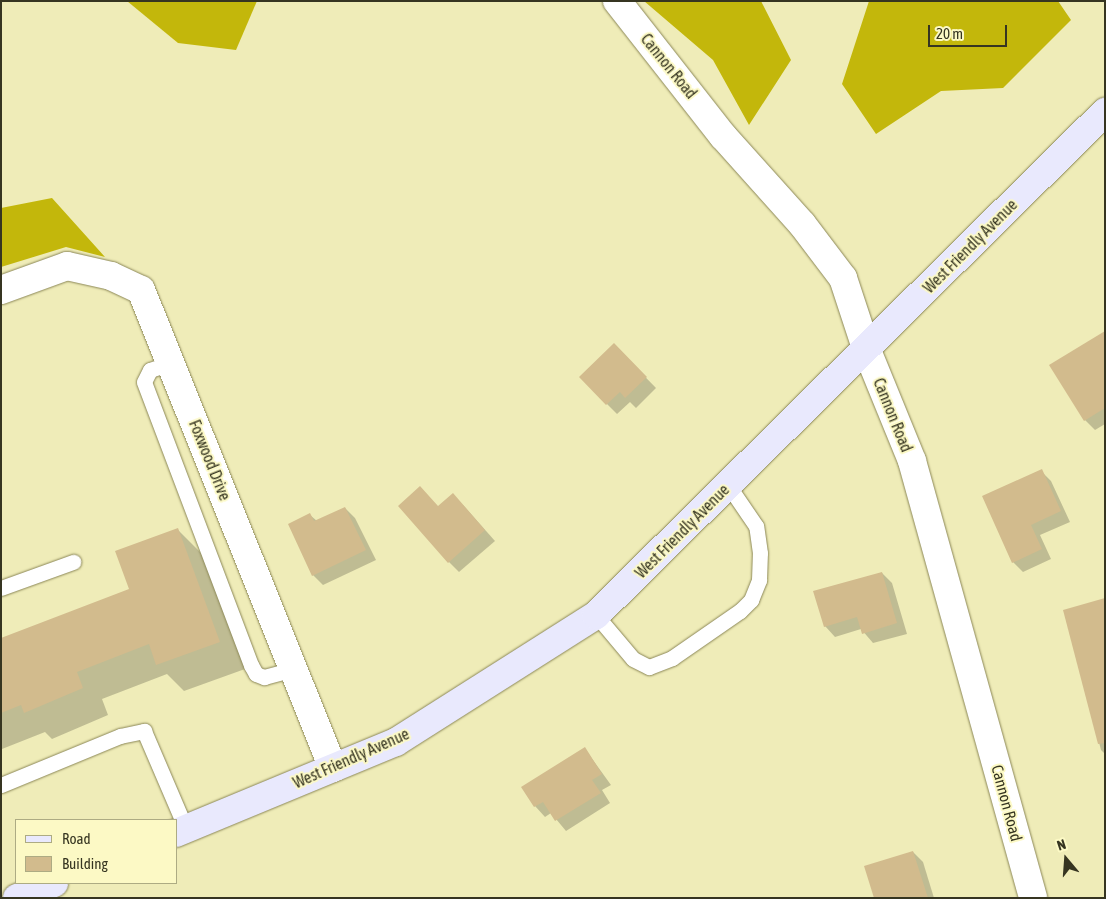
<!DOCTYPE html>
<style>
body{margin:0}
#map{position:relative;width:1106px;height:899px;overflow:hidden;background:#efecb8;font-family:"Asap Condensed",sans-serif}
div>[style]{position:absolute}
.forest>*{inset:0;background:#c3b70b}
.shadow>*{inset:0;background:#0003}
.building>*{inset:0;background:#d2bb8d}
.roads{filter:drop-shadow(0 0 1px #8b8757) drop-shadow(0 0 1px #8b8757)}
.service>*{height:15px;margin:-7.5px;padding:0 7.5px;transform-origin:7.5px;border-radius:7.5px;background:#fff}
.minor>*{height:28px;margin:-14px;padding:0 14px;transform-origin:14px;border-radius:14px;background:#fff}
.secondary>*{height:28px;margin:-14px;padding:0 14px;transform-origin:14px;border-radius:14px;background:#e9e9fd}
span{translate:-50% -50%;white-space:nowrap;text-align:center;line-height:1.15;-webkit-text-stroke:4px #fcf9c5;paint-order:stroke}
.street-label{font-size:16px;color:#363521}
.frame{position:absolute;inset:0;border:2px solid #363521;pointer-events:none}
.legend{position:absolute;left:15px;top:819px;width:162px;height:65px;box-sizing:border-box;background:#fcf9c5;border:1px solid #adab83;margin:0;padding:6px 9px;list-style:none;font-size:15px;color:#363521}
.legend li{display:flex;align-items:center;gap:10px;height:25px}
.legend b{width:25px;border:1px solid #adab83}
.north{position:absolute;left:1041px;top:834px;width:50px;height:50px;-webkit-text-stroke:4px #fcf9c5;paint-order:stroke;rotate:342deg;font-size:14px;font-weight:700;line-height:20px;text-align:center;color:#363521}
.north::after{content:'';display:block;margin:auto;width:18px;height:22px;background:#363521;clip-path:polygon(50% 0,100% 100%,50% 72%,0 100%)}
.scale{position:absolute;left:928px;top:25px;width:79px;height:22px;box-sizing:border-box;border:2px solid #363521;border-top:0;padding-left:6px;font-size:15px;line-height:18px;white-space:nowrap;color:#363521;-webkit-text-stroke:4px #fcf9c5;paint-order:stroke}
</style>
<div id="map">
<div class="forest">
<i style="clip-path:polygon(127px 1px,257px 1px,236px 50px,178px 43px)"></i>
<i style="clip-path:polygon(644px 1px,761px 1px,791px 60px,749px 125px,713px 60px)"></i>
<i style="clip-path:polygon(869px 1px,1058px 1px,1071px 20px,1003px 88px,941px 91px,876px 134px,842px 84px)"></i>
<i style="clip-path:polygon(52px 198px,105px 257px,66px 247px,1px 267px,1px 208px)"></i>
</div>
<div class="shadow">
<i style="clip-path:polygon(1105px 336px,1105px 424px,1095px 430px,1085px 420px)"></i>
<i style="clip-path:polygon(614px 345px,656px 388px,636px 408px,630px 402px,617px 414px,580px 377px)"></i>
<i style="clip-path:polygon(1041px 471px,1051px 481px,1070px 522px,1040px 535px,1051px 559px,1023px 572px,1013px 562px)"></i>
<i style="clip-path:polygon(463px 505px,495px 541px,459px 572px,449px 562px,439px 507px)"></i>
<i style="clip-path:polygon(345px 508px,355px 518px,376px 560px,323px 585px,313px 575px,310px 515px,317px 521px)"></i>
<i style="clip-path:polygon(178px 530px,205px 557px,245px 669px,184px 691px,167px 674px,102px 699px,108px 715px,52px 739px,45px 732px,2px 749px,1px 646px,130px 590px)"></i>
<i style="clip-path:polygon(882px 573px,892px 583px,907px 634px,873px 643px,861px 629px,835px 637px,825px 626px)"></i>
<i style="clip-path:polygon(1105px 599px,1105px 754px,1101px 750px,1065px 611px)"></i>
<i style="clip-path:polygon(585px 749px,611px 785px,602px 790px,610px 803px,566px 831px,551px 813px,545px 817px,535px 806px)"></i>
<i style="clip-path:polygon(913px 852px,923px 862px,934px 898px,875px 898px)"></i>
</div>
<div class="building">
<i style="clip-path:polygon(1105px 331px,1105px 408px,1084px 421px,1049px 365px)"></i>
<i style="clip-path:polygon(614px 343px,647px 377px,625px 398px,620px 392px,606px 405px,579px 377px)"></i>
<i style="clip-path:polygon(1042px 469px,1061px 511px,1031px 525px,1042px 549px,1012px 563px,982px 496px)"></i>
<i style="clip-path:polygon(420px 486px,438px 506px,453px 493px,485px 530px,448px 563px,398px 506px)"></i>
<i style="clip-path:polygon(345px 507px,366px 550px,312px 576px,288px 524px,310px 513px,314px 521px)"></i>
<i style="clip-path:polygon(178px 528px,220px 642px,156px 665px,149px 644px,77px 672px,83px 688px,24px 713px,21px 705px,1px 713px,1px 638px,129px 589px,115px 551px)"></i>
<i style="clip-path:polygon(882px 572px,897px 623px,862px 634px,857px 617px,824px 627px,813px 591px)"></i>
<i style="clip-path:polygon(1105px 598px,1105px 743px,1098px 744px,1063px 610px)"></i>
<i style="clip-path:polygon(585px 747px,602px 774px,592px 780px,601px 793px,555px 821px,543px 802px,534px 807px,521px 787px)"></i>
<i style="clip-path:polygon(913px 851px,928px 898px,874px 898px,864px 866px)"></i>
</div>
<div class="roads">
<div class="service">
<i style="left:171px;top:363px;width:22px;rotate:162deg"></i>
<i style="left:150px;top:370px;width:13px;rotate:117deg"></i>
<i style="left:144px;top:382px;width:303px;rotate:69.3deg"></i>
<i style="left:251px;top:665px;width:10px;rotate:61deg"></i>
<i style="left:256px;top:674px;width:9px;rotate:21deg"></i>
<i style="left:264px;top:677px;width:31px;rotate:-15deg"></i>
<i style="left:1px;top:588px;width:77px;rotate:-19.9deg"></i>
<i style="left:596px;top:615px;width:57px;rotate:49.9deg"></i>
<i style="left:633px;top:659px;width:18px;rotate:27deg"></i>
<i style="left:649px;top:667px;width:25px;rotate:-21deg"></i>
<i style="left:672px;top:658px;width:83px;rotate:-34.7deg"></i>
<i style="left:740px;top:611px;width:16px;rotate:-45deg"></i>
<i style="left:751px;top:600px;width:22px;rotate:-68deg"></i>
<i style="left:759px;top:580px;width:27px;rotate:-88deg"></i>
<i style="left:760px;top:553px;width:27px;rotate:-98deg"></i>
<i style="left:756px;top:526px;width:50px;rotate:-124.3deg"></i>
<i style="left:1px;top:785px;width:129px;rotate:-22.4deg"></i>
<i style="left:120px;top:736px;width:25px;rotate:-12deg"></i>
<i style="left:144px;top:731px;width:107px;rotate:66.8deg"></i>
</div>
<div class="minor">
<i style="left:617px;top:1px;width:172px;rotate:51.9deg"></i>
<i style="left:723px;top:136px;width:118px;rotate:48.1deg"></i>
<i style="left:802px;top:224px;width:68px;rotate:52.8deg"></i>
<i style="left:843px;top:278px;width:74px;rotate:71.8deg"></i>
<i style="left:866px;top:348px;width:122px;rotate:67.8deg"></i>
<i style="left:912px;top:461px;width:453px;rotate:74.5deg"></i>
<i style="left:1px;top:290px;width:70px;rotate:-20deg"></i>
<i style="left:67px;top:266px;width:45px;rotate:12.8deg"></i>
<i style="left:111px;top:276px;width:33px;rotate:25deg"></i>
<i style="left:141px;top:290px;width:515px;rotate:68.12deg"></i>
</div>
<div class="secondary">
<i style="left:176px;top:833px;width:238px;rotate:-22.5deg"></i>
<i style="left:396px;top:742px;width:237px;rotate:-32.4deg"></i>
<i style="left:596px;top:615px;width:716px;rotate:-44.66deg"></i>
<i style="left:17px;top:898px;width:40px;rotate:-22deg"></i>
</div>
</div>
<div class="street-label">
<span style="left:669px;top:66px;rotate:51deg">Cannon Road</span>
<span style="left:970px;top:246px;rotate:-45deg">West Friendly Avenue</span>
<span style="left:893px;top:415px;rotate:68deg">Cannon Road</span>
<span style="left:210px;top:460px;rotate:68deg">Foxwood Drive</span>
<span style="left:682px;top:531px;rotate:-45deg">West Friendly Avenue</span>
<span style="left:351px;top:758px;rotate:-24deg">West Friendly Avenue</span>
<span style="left:1007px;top:803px;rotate:75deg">Cannon Road</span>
</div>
<div class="frame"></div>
<ul class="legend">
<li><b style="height:6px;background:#e9e9fd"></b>Road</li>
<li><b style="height:14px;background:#d2bb8d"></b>Building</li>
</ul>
<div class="north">N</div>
<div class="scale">20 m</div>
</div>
